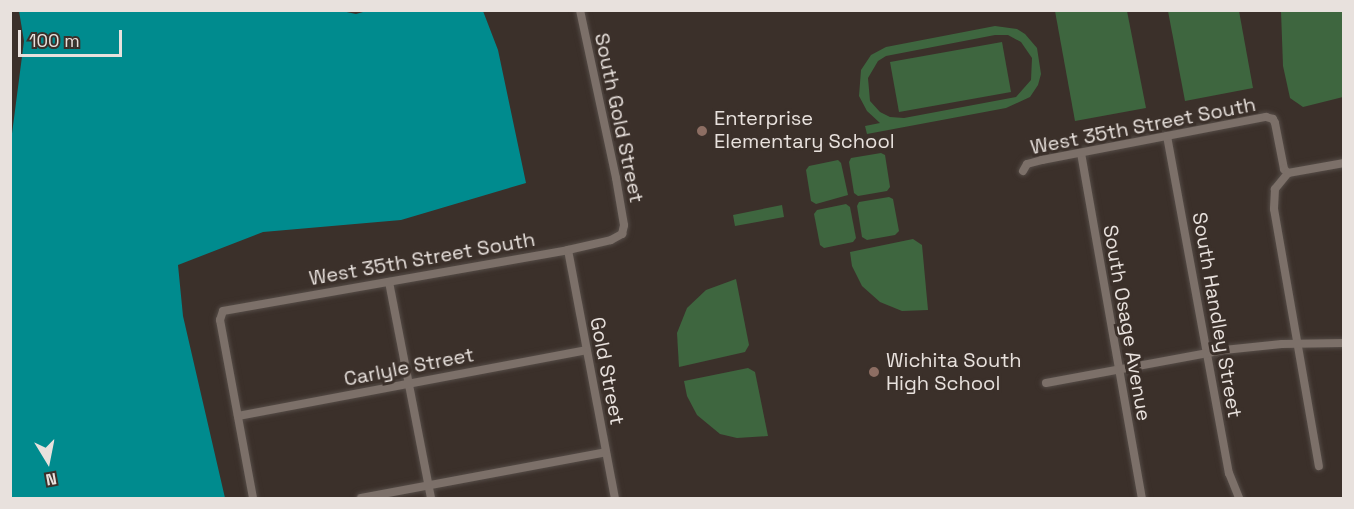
<!DOCTYPE html>
<style>
body{margin:0}
#map{position:relative;width:1354px;height:509px;overflow:hidden;background:#3b302a;font-family:"Space Grotesk",sans-serif}
div>[style]{position:absolute}
.green>*{inset:0;background:#3e663f}
.water>*{inset:0;background:#008b8e}
.roads{filter:drop-shadow(0 0 2px #554c47) drop-shadow(0 0 2px #554c47)}
.minor>*{height:8px;margin:-4px;padding:0 4px;transform-origin:4px;border-radius:4px;background:#7c7069}
.dots>*{width:16px;height:16px;translate:-50% -50%;box-sizing:border-box;border:3px solid #3b302a;border-radius:50%}
span{translate:-50% -50%;white-space:nowrap;text-align:center;line-height:1.15;-webkit-text-stroke:6px #3b302a;paint-order:stroke}
.street-label{font-size:20px;color:#e8e1dd}
.poi-label{font-size:20px;color:#e8e1dd}
.left{translate:0 -50%;text-align:left}
.frame{position:absolute;inset:0;border:12px solid #e8e1dd;pointer-events:none}
.north{position:absolute;left:18px;top:431px;width:60px;height:60px;-webkit-text-stroke:4px #3b302a;paint-order:stroke;rotate:170deg;font-size:16px;font-weight:700;line-height:24px;text-align:center;color:#e8e1dd}
.north::after{content:'';display:block;margin:auto;width:21px;height:27px;background:#e8e1dd;clip-path:polygon(50% 0,100% 100%,50% 72%,0 100%)}
.scale{position:absolute;left:18px;top:30px;width:104px;height:27px;box-sizing:border-box;border:3px solid #e8e1dd;border-top:0;padding-left:8px;font-size:18px;line-height:21px;white-space:nowrap;color:#e8e1dd;-webkit-text-stroke:4px #3b302a;paint-order:stroke}
</style>
<div id="map">
<div class="green">
<i style="clip-path:polygon(1055px 11px,1127px 11px,1146px 108px,1075px 121px)"></i>
<i style="clip-path:polygon(1168px 11px,1239px 11px,1253px 88px,1185px 101px)"></i>
<i style="clip-path:polygon(1281px 11px,1343px 11px,1343px 97px,1303px 107px,1290px 98px,1283px 66px)"></i>
<i style="clip-path:polygon(evenodd,995px 26px,1017px 29px,1025px 34px,1037px 48px,1041px 74px,1038px 85px,1030px 97px,1006px 108px,867px 134px,865px 126px,880px 123px,867px 111px,859px 96px,861px 70px,871px 55px,886px 47px,995px 26px,995px 35px,1008px 35px,1021px 42px,1032px 58px,1031px 80px,1016px 97px,904px 118px,890px 117px,880px 112px,870px 101px,868px 78px,878px 61px,886px 56px,995px 35px)"></i>
<i style="clip-path:polygon(1002px 42px,1011px 92px,899px 112px,890px 62px)"></i>
<i style="clip-path:polygon(881px 153px,885px 155px,890px 187px,887px 191px,858px 196px,854px 193px,849px 162px,851px 158px)"></i>
<i style="clip-path:polygon(838px 160px,841px 163px,848px 195px,816px 204px,811px 201px,806px 170px,809px 166px)"></i>
<i style="clip-path:polygon(889px 197px,893px 199px,899px 231px,895px 235px,867px 240px,862px 237px,857px 206px,859px 202px)"></i>
<i style="clip-path:polygon(846px 204px,850px 207px,856px 238px,853px 242px,824px 248px,820px 245px,814px 214px,817px 210px)"></i>
<i style="clip-path:polygon(782px 205px,784px 217px,735px 226px,733px 215px)"></i>
<i style="clip-path:polygon(913px 239px,922px 245px,928px 310px,902px 311px,880px 302px,862px 286px,852px 266px,850px 252px)"></i>
<i style="clip-path:polygon(736px 279px,749px 345px,745px 352px,679px 367px,677px 333px,687px 308px,706px 290px)"></i>
<i style="clip-path:polygon(748px 368px,755px 372px,768px 436px,737px 438px,720px 434px,697px 415px,687px 396px,684px 381px)"></i>
</div>
<div class="water">
<i style="clip-path:polygon(337px 10px,356px 14px,370px 10px,483px 11px,498px 50px,526px 183px,401px 220px,263px 232px,178px 265px,183px 316px,225px 498px,11px 498px,10px 149px,24px 41px,19px 11px)"></i>
</div>
<div class="roads">
<div class="minor">
<i style="left:1167px;top:136px;width:343px;rotate:79.6deg"></i>
<i style="left:1229px;top:473px;width:27px;rotate:68deg"></i>
<i style="left:1081px;top:153px;width:350px;rotate:80deg"></i>
<i style="left:1023px;top:171px;width:8px;rotate:-60deg"></i>
<i style="left:1027px;top:164px;width:16px;rotate:-15deg"></i>
<i style="left:1042px;top:160px;width:228px;rotate:-10.9deg"></i>
<i style="left:1266px;top:117px;width:7px;rotate:16deg"></i>
<i style="left:1273px;top:119px;width:4px;rotate:63deg"></i>
<i style="left:1275px;top:123px;width:47px;rotate:78.9deg"></i>
<i style="left:1284px;top:169px;width:6px;rotate:45deg"></i>
<i style="left:1288px;top:173px;width:21px;rotate:129deg"></i>
<i style="left:1275px;top:189px;width:20px;rotate:93deg"></i>
<i style="left:1274px;top:209px;width:261px;rotate:80.1deg"></i>
<i style="left:1288px;top:173px;width:57px;rotate:-10.1deg"></i>
<i style="left:568px;top:250px;width:252px;rotate:79.3deg"></i>
<i style="left:389px;top:282px;width:220px;rotate:79deg"></i>
<i style="left:1046px;top:383px;width:181px;rotate:-10.5deg"></i>
<i style="left:1224px;top:350px;width:58px;rotate:-5.9deg"></i>
<i style="left:1282px;top:344px;width:62px;rotate:-0.9deg"></i>
<i style="left:238px;top:416px;width:354px;rotate:-10.7deg"></i>
<i style="left:253px;top:498px;width:181px;rotate:-100.5deg"></i>
<i style="left:220px;top:320px;width:9px;rotate:-72deg"></i>
<i style="left:223px;top:311px;width:350px;rotate:-10deg"></i>
<i style="left:568px;top:250px;width:44px;rotate:-13.1deg"></i>
<i style="left:611px;top:240px;width:13px;rotate:-29deg"></i>
<i style="left:622px;top:234px;width:9px;rotate:-77deg"></i>
<i style="left:624px;top:225px;width:48px;rotate:-99.7deg"></i>
<i style="left:616px;top:178px;width:172px;rotate:-102.1deg"></i>
<i style="left:361px;top:498px;width:249px;rotate:-10.6deg"></i>
</div>
</div>
<div class="dots">
<i style="left:702px;top:131px;background:#8d6e63"></i>
<i style="left:874px;top:372px;background:#8d6e63"></i>
</div>
<div class="street-label">
<span style="left:619px;top:118px;rotate:78deg">South Gold Street</span>
<span style="left:1143px;top:126px;rotate:-11deg">West 35th Street South</span>
<span style="left:422px;top:259px;rotate:-10deg">West 35th Street South</span>
<span style="left:1217px;top:315px;rotate:80deg">South Handley Street</span>
<span style="left:1127px;top:323px;rotate:80deg">South Osage Avenue</span>
<span style="left:409px;top:367px;rotate:-11deg">Carlyle Street</span>
<span style="left:607px;top:371px;rotate:79deg">Gold Street</span>
</div>
<div class="poi-label">
<span class="left" style="left:714px;top:130px">Enterprise<br>Elementary School</span>
<span class="left" style="left:886px;top:372px">Wichita South<br>High School</span>
</div>
<div class="frame"></div>
<div class="north">N</div>
<div class="scale">100 m</div>
</div>
